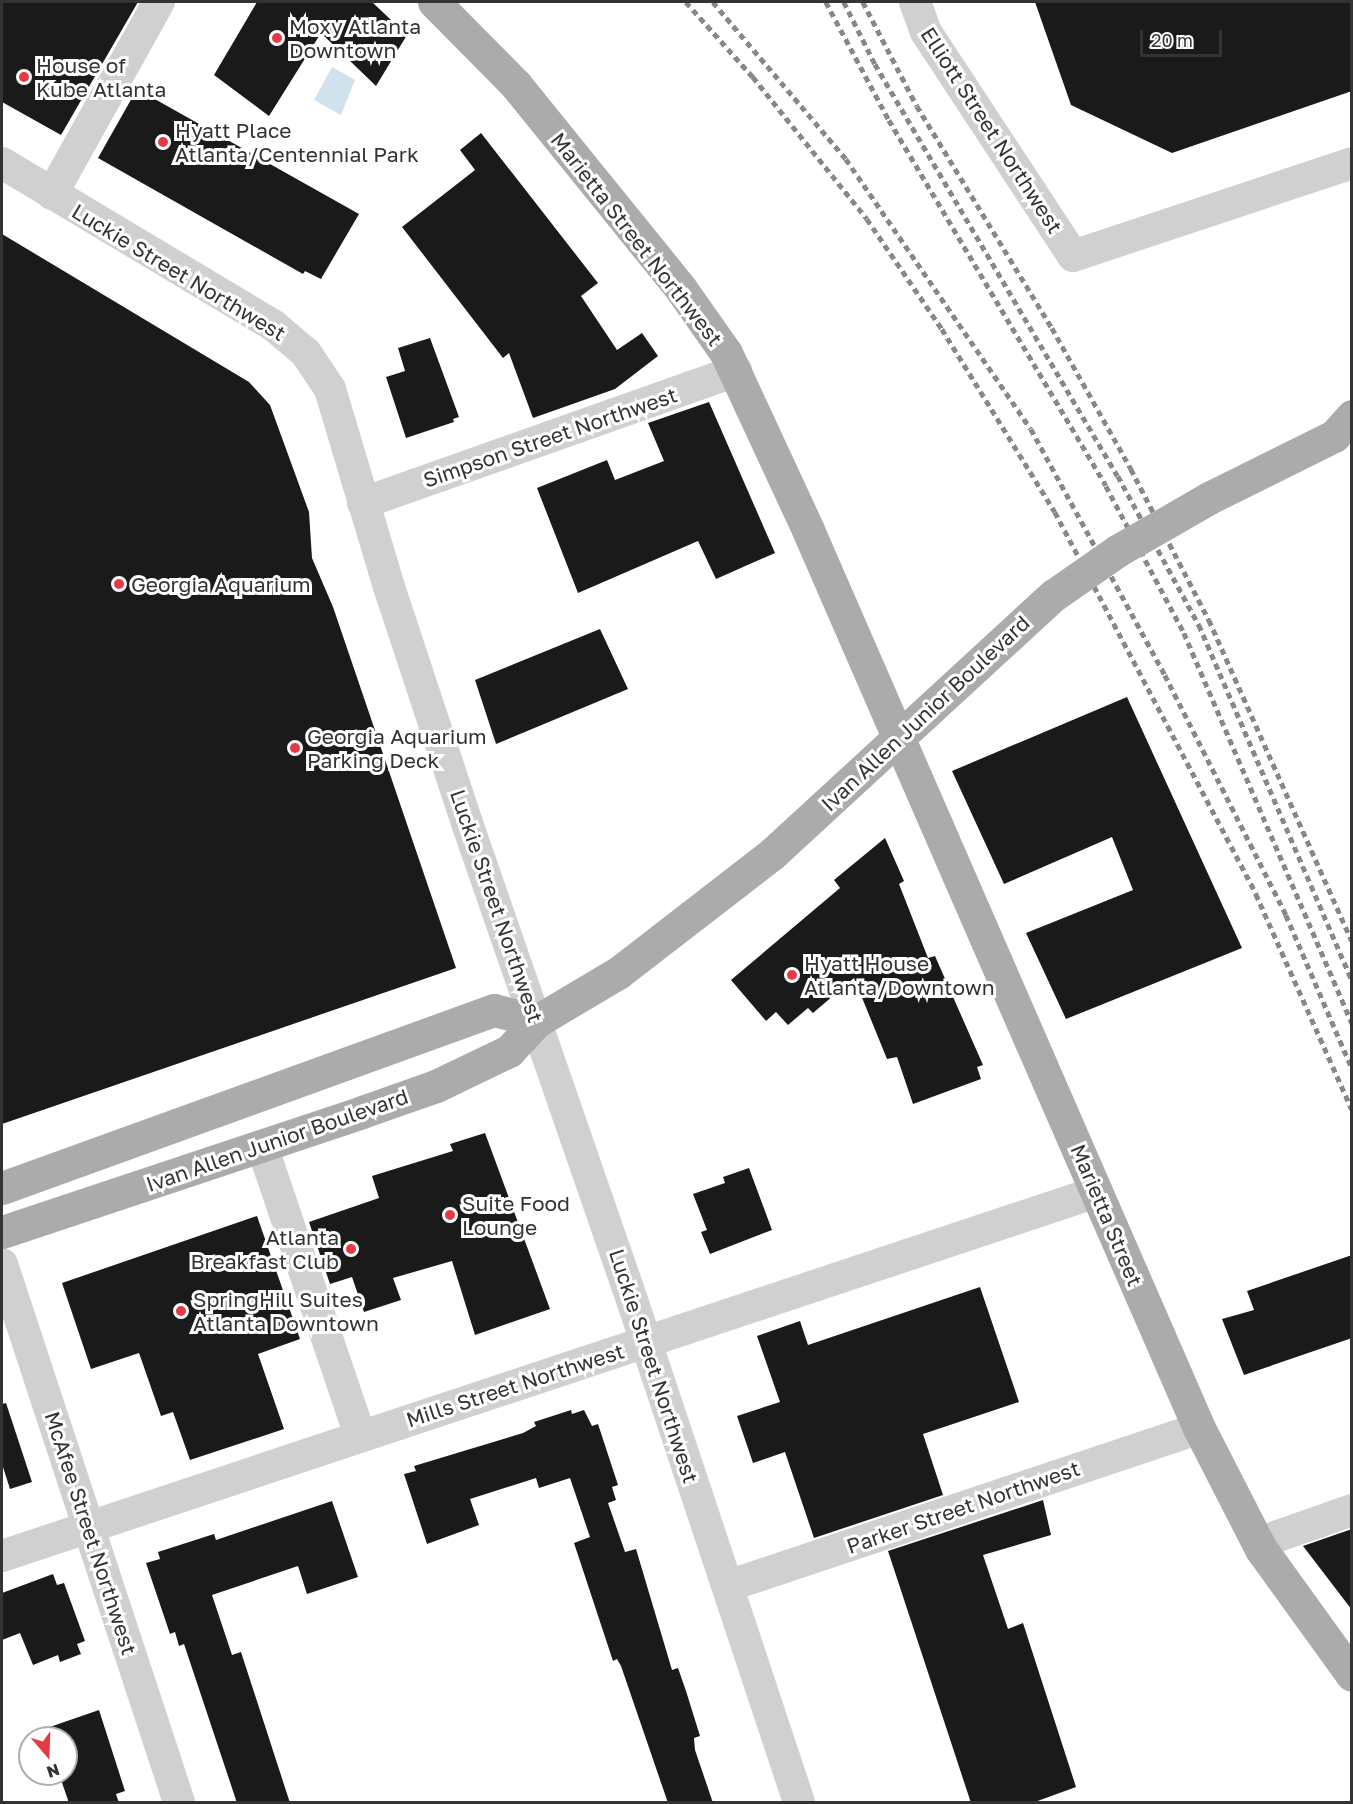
<!DOCTYPE html>
<style>
body{margin:0}
#map{position:relative;width:1353px;height:1804px;overflow:hidden;background:#fff;font-family:"Golos Text",sans-serif}
div>[style]{position:absolute}
.water>*{inset:0;background:#cfe2ee}
.building>*{inset:0;background:#1a1a1a}
.minor>*{height:32px;margin:-16px;padding:0 16px;transform-origin:16px;border-radius:16px;background:#d0d0d0}
.major>*{height:33px;margin:-16.5px;padding:0 16.5px;transform-origin:16.5px;border-radius:16.5px;background:#ababab}
.rail>*{height:4.5px;margin-top:-2.25px;transform-origin:0;background:repeating-linear-gradient(90deg,#888 0 6px,transparent 0 10.5px)}
.major-bridge>*{height:33px;margin:-16.5px;padding:0 16.5px;transform-origin:16.5px;border-radius:16.5px;background:#ababab}
.dots>*{width:16px;height:16px;translate:-50% -50%;box-sizing:border-box;border:3px solid #fff;border-radius:50%}
span{translate:-50% -50%;white-space:nowrap;text-align:center;line-height:1.15;-webkit-text-stroke:6px #fff;paint-order:stroke}
.poi-label{font-size:21px;color:#333}
.left{translate:0 -50%;text-align:left}
.right{translate:-100% -50%;text-align:right}
.street-label{font-size:21px;color:#333}
.frame{position:absolute;inset:0;border:3px solid #333;pointer-events:none}
.north{position:absolute;left:18px;top:1726px;width:60px;height:60px;box-sizing:border-box;background:#fff;border:2px solid #adadad;border-radius:50%;rotate:161deg;font-size:16px;font-weight:700;line-height:24px;text-align:center;color:#333}
.north::after{content:'';display:block;margin:auto;width:21px;height:27px;background:#e63946;clip-path:polygon(50% 0,100% 100%,50% 72%,0 100%)}
.scale{position:absolute;left:1140px;top:30px;width:82px;height:27px;box-sizing:border-box;border:3px solid #333;border-top:0;padding-left:8px;font-size:18px;line-height:21px;white-space:nowrap;color:#333;-webkit-text-stroke:4px #fff;paint-order:stroke}
</style>
<div id="map">
<div class="water">
<i style="clip-path:polygon(332px 67px,355px 80px,341px 115px,314px 100px)"></i>
</div>
<div class="building">
<i style="clip-path:polygon(2px 2px,138px 2px,61px 135px,2px 102px)"></i>
<i style="clip-path:polygon(257px 2px,372px 2px,407px 35px,376px 86px,321px 33px,269px 116px,214px 75px)"></i>
<i style="clip-path:polygon(1035px 2px,1352px 2px,1352px 91px,1172px 153px,1071px 105px)"></i>
<i style="clip-path:polygon(137px 89px,359px 214px,321px 279px,305px 271px,303px 274px,98px 158px)"></i>
<i style="clip-path:polygon(481px 133px,598px 283px,581px 296px,617px 350px,642px 333px,658px 356px,615px 389px,533px 418px,509px 353px,503px 358px,402px 227px,475px 170px,460px 150px)"></i>
<i style="clip-path:polygon(2px 234px,249px 382px,270px 405px,309px 512px,312px 558px,333px 607px,456px 968px,2px 1124px)"></i>
<i style="clip-path:polygon(430px 338px,459px 417px,453px 419px,454px 422px,406px 438px,386px 377px,405px 371px,398px 348px)"></i>
<i style="clip-path:polygon(709px 402px,775px 553px,716px 579px,698px 541px,578px 593px,537px 488px,607px 460px,615px 480px,664px 461px,648px 423px)"></i>
<i style="clip-path:polygon(600px 629px,628px 689px,496px 744px,475px 680px)"></i>
<i style="clip-path:polygon(1127px 697px,1242px 948px,1066px 1019px,1026px 933px,1133px 890px,1112px 837px,1004px 884px,952px 771px)"></i>
<i style="clip-path:polygon(885px 838px,904px 881px,899px 884px,928px 958px,935px 956px,983px 1065px,977px 1067px,981px 1079px,913px 1104px,897px 1057px,887px 1059px,854px 978px,813px 1013px,808px 1008px,788px 1025px,776px 1012px,766px 1021px,731px 980px,840px 888px,834px 880px)"></i>
<i style="clip-path:polygon(485px 1133px,550px 1309px,475px 1335px,452px 1261px,393px 1278px,401px 1300px,364px 1312px,352px 1277px,330px 1284px,309px 1222px,379px 1198px,372px 1176px,453px 1151px,450px 1144px)"></i>
<i style="clip-path:polygon(749px 1168px,772px 1230px,710px 1254px,701px 1232px,707px 1230px,693px 1194px,725px 1183px,723px 1177px)"></i>
<i style="clip-path:polygon(257px 1216px,300px 1339px,258px 1354px,284px 1429px,190px 1460px,173px 1412px,161px 1416px,139px 1353px,91px 1369px,62px 1283px)"></i>
<i style="clip-path:polygon(1352px 1255px,1352px 1338px,1244px 1375px,1222px 1319px,1254px 1310px,1247px 1291px)"></i>
<i style="clip-path:polygon(980px 1287px,1019px 1402px,923px 1434px,943px 1495px,814px 1538px,785px 1452px,753px 1463px,737px 1416px,780px 1402px,757px 1336px,800px 1321px,808px 1345px)"></i>
<i style="clip-path:polygon(6px 1403px,32px 1482px,10px 1489px,2px 1464px,2px 1404px)"></i>
<i style="clip-path:polygon(571px 1410px,572px 1414px,584px 1410px,592px 1426px,598px 1424px,618px 1485px,612px 1487px,616px 1500px,608px 1503px,625px 1552px,636px 1549px,672px 1670px,678px 1668px,686px 1691px,700px 1736px,694px 1738px,695px 1750px,713px 1803px,668px 1803px,621px 1666px,617px 1659px,613px 1661px,574px 1543px,590px 1537px,570px 1478px,539px 1488px,536px 1478px,470px 1499px,479px 1525px,427px 1544px,404px 1474px,416px 1471px,414px 1466px,523px 1433px,536px 1426px,534px 1422px)"></i>
<i style="clip-path:polygon(1043px 1500px,1051px 1535px,983px 1555px,1008px 1629px,1023px 1623px,1076px 1787px,1032px 1803px,971px 1803px,888px 1551px)"></i>
<i style="clip-path:polygon(332px 1501px,358px 1577px,307px 1594px,298px 1566px,212px 1595px,232px 1655px,241px 1652px,290px 1803px,237px 1803px,184px 1644px,179px 1646px,175px 1632px,170px 1634px,146px 1563px,160px 1559px,158px 1552px,214px 1534px,216px 1540px)"></i>
<i style="clip-path:polygon(1352px 1529px,1352px 1610px,1303px 1546px)"></i>
<i style="clip-path:polygon(53px 1574px,57px 1585px,64px 1583px,85px 1641px,77px 1644px,81px 1654px,60px 1662px,58px 1655px,33px 1665px,20px 1633px,2px 1640px,2px 1593px)"></i>
<i style="clip-path:polygon(99px 1710px,125px 1791px,116px 1794px,119px 1803px,69px 1803px,59px 1774px,66px 1774px,66px 1738px,47px 1738px,44px 1729px)"></i>
</div>
<div class="minor">
<i style="left:915px;top:2px;width:32px;rotate:70deg"></i>
<i style="left:926px;top:32px;width:268px;rotate:56.7deg"></i>
<i style="left:1073px;top:256px;width:294px;rotate:-18.4deg"></i>
<i style="left:2px;top:163px;width:317px;rotate:30.9deg"></i>
<i style="left:274px;top:326px;width:42px;rotate:40.2deg"></i>
<i style="left:306px;top:353px;width:43px;rotate:56.3deg"></i>
<i style="left:330px;top:389px;width:207px;rotate:73.4deg"></i>
<i style="left:389px;top:587px;width:249px;rotate:71.7deg"></i>
<i style="left:467px;top:823px;width:505px;rotate:70.92deg"></i>
<i style="left:632px;top:1300px;width:529px;rotate:71.6deg"></i>
<i style="left:52px;top:194px;width:220px;rotate:-60.9deg"></i>
<i style="left:363px;top:503px;width:396px;rotate:-19.5deg"></i>
<i style="left:262px;top:1146px;width:305px;rotate:71.3deg"></i>
<i style="left:2px;top:1264px;width:566px;rotate:71.79deg"></i>
<i style="left:1258px;top:1543px;width:100px;rotate:-19.3deg"></i>
<i style="left:2px;top:1556px;width:1154px;rotate:-18.39deg"></i>
<i style="left:728px;top:1586px;width:497px;rotate:-18.5deg"></i>
</div>
<div class="major">
<i style="left:434px;top:2px;width:117px;rotate:45.3deg"></i>
<i style="left:516px;top:85px;width:262px;rotate:51deg"></i>
<i style="left:681px;top:289px;width:78px;rotate:54.9deg"></i>
<i style="left:726px;top:353px;width:195px;rotate:65.1deg"></i>
<i style="left:808px;top:530px;width:979px;rotate:66.47deg"></i>
<i style="left:1199px;top:1428px;width:136px;rotate:62.9deg"></i>
<i style="left:1261px;top:1549px;width:155px;rotate:54.2deg"></i>
<i style="left:1334px;top:436px;width:27px;rotate:-48deg"></i>
<i style="left:2px;top:1188px;width:523px;rotate:-19.89deg"></i>
<i style="left:494px;top:1010px;width:44px;rotate:14.3deg"></i>
<i style="left:2px;top:1232px;width:379px;rotate:-18.4deg"></i>
<i style="left:362px;top:1112px;width:78px;rotate:-19.4deg"></i>
<i style="left:436px;top:1086px;width:81px;rotate:-25.6deg"></i>
<i style="left:509px;top:1051px;width:41px;rotate:-47deg"></i>
<i style="left:537px;top:1021px;width:94px;rotate:-30.7deg"></i>
<i style="left:618px;top:973px;width:196px;rotate:-37.7deg"></i>
<i style="left:773px;top:853px;width:381px;rotate:-42.6deg"></i>
</div>
<div class="rail">
<i style="left:686px;top:2px;width:101px;rotate:48.2deg"></i>
<i style="left:753px;top:77px;width:182px;rotate:51.2deg"></i>
<i style="left:867px;top:219px;width:133px;rotate:55.7deg"></i>
<i style="left:942px;top:329px;width:215px;rotate:58.3deg"></i>
<i style="left:1055px;top:512px;width:432px;rotate:62.2deg"></i>
<i style="left:1256px;top:894px;width:236px;rotate:66deg"></i>
<i style="left:713px;top:2px;width:206px;rotate:49.7deg"></i>
<i style="left:846px;top:159px;width:327px;rotate:55.6deg"></i>
<i style="left:1031px;top:429px;width:280px;rotate:61.4deg"></i>
<i style="left:1165px;top:675px;width:269px;rotate:63.2deg"></i>
<i style="left:1286px;top:915px;width:167px;rotate:66.7deg"></i>
<i style="left:826px;top:2px;width:134px;rotate:61.9deg"></i>
<i style="left:889px;top:120px;width:425px;rotate:59.3deg"></i>
<i style="left:1106px;top:486px;width:166px;rotate:62deg"></i>
<i style="left:1184px;top:633px;width:425px;rotate:66.7deg"></i>
<i style="left:844px;top:2px;width:69px;rotate:63.4deg"></i>
<i style="left:875px;top:64px;width:478px;rotate:59.5deg"></i>
<i style="left:1118px;top:476px;width:170px;rotate:61.5deg"></i>
<i style="left:1199px;top:625px;width:387px;rotate:66.7deg"></i>
<i style="left:863px;top:2px;width:117px;rotate:62.6deg"></i>
<i style="left:917px;top:106px;width:260px;rotate:58.7deg"></i>
<i style="left:1052px;top:328px;width:162px;rotate:60.7deg"></i>
<i style="left:1131px;top:469px;width:170px;rotate:62.7deg"></i>
<i style="left:1209px;top:620px;width:351px;rotate:66deg"></i>
</div>
<div class="major-bridge">
<i style="left:1054px;top:595px;width:77px;rotate:-34.9deg"></i>
<i style="left:1117px;top:551px;width:106px;rotate:-29.9deg"></i>
<i style="left:1209px;top:498px;width:140px;rotate:-26.4deg"></i>
</div>
<div class="dots">
<i style="left:277px;top:38px;background:#e63946"></i>
<i style="left:24px;top:77px;background:#e63946"></i>
<i style="left:163px;top:142px;background:#e63946"></i>
<i style="left:119px;top:584px;background:#e63946"></i>
<i style="left:295px;top:748px;background:#e63946"></i>
<i style="left:792px;top:975px;background:#e63946"></i>
<i style="left:450px;top:1215px;background:#e63946"></i>
<i style="left:351px;top:1249px;background:#e63946"></i>
<i style="left:181px;top:1311px;background:#e63946"></i>
</div>
<div class="poi-label">
<span class="left" style="left:289px;top:38px">Moxy Atlanta<br>Downtown</span>
<span class="left" style="left:36px;top:77px">House of<br>Kube Atlanta</span>
<span class="left" style="left:175px;top:142px">Hyatt Place<br>Atlanta/Centennial Park</span>
<span class="left" style="left:131px;top:584px">Georgia Aquarium</span>
<span class="left" style="left:307px;top:748px">Georgia Aquarium<br>Parking Deck</span>
<span class="left" style="left:804px;top:975px">Hyatt House<br>Atlanta/Downtown</span>
<span class="left" style="left:462px;top:1215px">Suite Food<br>Lounge</span>
<span class="right" style="left:339px;top:1249px">Atlanta<br>Breakfast Club</span>
<span class="left" style="left:193px;top:1311px">SpringHill Suites<br>Atlanta Downtown</span>
</div>
<div class="street-label">
<span style="left:992px;top:130px;rotate:57deg">Elliott Street Northwest</span>
<span style="left:637px;top:239px;rotate:52deg">Marietta Street Northwest</span>
<span style="left:179px;top:272px;rotate:31deg">Luckie Street Northwest</span>
<span style="left:550px;top:437px;rotate:-19deg">Simpson Street Northwest</span>
<span style="left:925px;top:713px;rotate:-43deg">Ivan Allen Junior Boulevard</span>
<span style="left:497px;top:906px;rotate:71deg">Luckie Street Northwest</span>
<span style="left:277px;top:1140px;rotate:-19deg">Ivan Allen Junior Boulevard</span>
<span style="left:1107px;top:1215px;rotate:67deg">Marietta Street</span>
<span style="left:654px;top:1366px;rotate:72deg">Luckie Street Northwest</span>
<span style="left:515px;top:1385px;rotate:-18deg">Mills Street Northwest</span>
<span style="left:963px;top:1507px;rotate:-19deg">Parker Street Northwest</span>
<span style="left:91px;top:1533px;rotate:72deg">McAfee Street Northwest</span>
</div>
<div class="frame"></div>
<div class="north">N</div>
<div class="scale">20 m</div>
</div>
